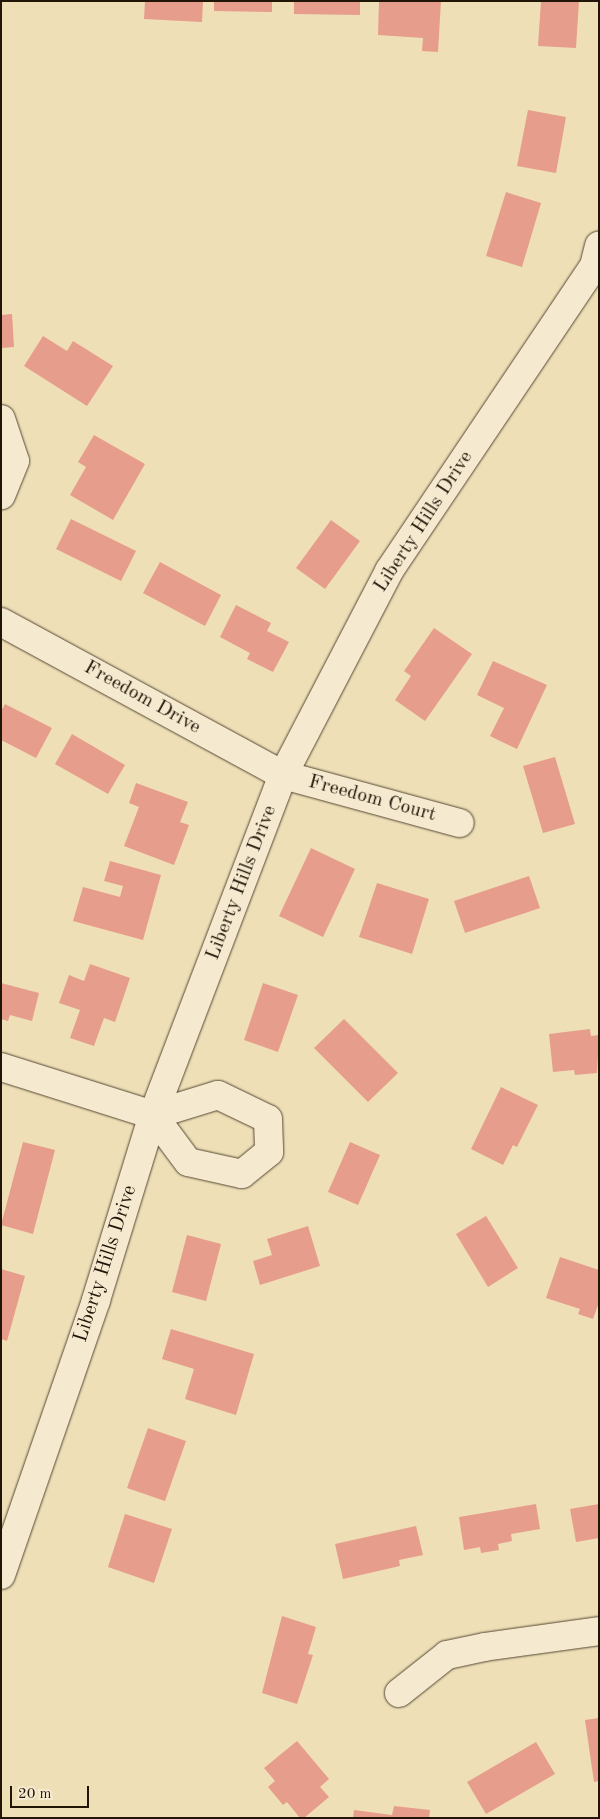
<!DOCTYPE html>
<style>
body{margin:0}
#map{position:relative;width:600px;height:1819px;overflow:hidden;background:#efdfb7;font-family:"Old Standard TT",serif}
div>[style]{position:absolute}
.building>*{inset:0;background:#e69d8b}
.roads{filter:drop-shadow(0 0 1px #544833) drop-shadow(0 0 1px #544833)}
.minor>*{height:28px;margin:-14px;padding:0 14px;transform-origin:14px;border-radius:14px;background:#f5ead0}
span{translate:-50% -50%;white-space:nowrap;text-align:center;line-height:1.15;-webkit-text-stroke:5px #f5ead0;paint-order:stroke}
.street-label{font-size:20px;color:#201507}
.frame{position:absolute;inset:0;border:2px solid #201507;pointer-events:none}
.scale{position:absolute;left:10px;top:1786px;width:79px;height:22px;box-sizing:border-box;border:2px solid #201507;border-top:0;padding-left:6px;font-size:15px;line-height:18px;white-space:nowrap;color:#201507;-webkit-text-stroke:4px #f5ead0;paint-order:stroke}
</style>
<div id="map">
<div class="building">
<i style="clip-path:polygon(145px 1px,203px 1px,202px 22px,144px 19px)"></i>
<i style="clip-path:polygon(214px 1px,272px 1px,272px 12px,214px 11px)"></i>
<i style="clip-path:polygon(294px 1px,360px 1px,360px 15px,294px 14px)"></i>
<i style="clip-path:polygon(379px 1px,441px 1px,438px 52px,422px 51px,423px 38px,378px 35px)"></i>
<i style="clip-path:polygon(541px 1px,579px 1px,576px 48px,538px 46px)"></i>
<i style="clip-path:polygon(528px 110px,566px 117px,556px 173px,517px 166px)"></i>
<i style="clip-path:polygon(506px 192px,541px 203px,522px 267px,486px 256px)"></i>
<i style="clip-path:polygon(12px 314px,14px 347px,1px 348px,1px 315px)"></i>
<i style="clip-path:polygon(43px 336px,67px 351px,73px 341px,113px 366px,87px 406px,24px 366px)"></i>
<i style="clip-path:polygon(94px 435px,145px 464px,113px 520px,70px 495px,86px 467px,78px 462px)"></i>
<i style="clip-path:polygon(71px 519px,136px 551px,121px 581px,56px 549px)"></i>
<i style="clip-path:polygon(331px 520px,360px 541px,325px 589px,296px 568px)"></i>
<i style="clip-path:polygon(160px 562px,221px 595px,205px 626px,143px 593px)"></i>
<i style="clip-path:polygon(236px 605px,271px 623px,267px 631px,289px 642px,273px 672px,247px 659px,250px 653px,220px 637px)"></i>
<i style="clip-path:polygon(434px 628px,472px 654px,425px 721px,395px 700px,411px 676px,404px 671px)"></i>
<i style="clip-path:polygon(493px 661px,547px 685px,517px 749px,490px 736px,504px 708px,477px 695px)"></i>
<i style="clip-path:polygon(5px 704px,52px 728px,36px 758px,1px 740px,1px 711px)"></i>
<i style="clip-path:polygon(72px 734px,125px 765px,108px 794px,55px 764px)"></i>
<i style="clip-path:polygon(555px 757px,575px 824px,543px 833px,523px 766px)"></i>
<i style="clip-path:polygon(136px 783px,188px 802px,180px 822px,189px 825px,174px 865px,124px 846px,139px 807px,129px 803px)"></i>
<i style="clip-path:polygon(311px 848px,355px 869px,323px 937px,279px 916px)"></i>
<i style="clip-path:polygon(110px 861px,161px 875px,143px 940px,73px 921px,83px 887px,120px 897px,123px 886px,104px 881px)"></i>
<i style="clip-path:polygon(529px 876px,540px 908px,465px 933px,454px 901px)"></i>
<i style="clip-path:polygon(377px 883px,429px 899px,412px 954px,359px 937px)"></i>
<i style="clip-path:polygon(90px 964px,130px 978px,115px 1022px,104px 1018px,94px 1046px,70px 1038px,80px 1010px,59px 1003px,69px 975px,84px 981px)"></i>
<i style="clip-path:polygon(1px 983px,39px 993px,32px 1021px,10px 1015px,8px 1021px,1px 1019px)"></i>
<i style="clip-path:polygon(263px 983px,298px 995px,278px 1052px,244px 1040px)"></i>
<i style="clip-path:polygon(344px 1019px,398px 1073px,368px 1102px,314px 1048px)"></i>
<i style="clip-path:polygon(590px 1029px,591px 1036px,599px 1035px,597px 1073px,575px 1075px,574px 1070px,553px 1072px,549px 1034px)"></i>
<i style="clip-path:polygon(501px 1087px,538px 1105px,517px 1147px,513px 1145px,503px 1165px,471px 1149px)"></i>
<i style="clip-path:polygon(23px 1142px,55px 1150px,33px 1234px,1px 1225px)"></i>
<i style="clip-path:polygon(350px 1142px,380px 1155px,358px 1205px,328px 1192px)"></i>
<i style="clip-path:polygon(486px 1216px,518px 1268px,488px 1287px,456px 1234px)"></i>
<i style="clip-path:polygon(308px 1226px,320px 1266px,260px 1285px,253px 1261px,272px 1255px,267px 1239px)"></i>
<i style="clip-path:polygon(187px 1235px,221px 1244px,206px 1301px,172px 1292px)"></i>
<i style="clip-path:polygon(560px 1257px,599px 1270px,599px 1302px,593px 1319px,578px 1314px,580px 1309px,546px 1298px)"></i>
<i style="clip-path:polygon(1px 1269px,25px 1276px,7px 1341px,1px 1339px)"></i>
<i style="clip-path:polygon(171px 1329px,254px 1354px,236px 1415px,185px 1399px,194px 1369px,162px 1359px)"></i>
<i style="clip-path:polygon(148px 1428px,186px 1441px,165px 1501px,127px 1488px)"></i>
<i style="clip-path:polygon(536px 1504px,540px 1529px,511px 1534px,512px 1541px,498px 1544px,499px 1550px,481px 1553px,480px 1547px,464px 1550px,459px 1517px)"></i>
<i style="clip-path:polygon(599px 1504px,599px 1538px,576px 1542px,570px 1509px)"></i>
<i style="clip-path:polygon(125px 1514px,172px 1529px,154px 1583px,108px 1567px)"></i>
<i style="clip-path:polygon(416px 1526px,423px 1555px,399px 1560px,400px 1566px,343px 1579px,335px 1544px)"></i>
<i style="clip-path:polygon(282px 1616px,316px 1627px,308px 1654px,313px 1655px,297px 1704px,262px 1693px)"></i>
<i style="clip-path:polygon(599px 1718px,599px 1781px,594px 1782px,585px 1720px)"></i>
<i style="clip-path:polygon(297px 1741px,329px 1779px,320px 1787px,329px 1797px,304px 1818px,300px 1818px,287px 1802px,283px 1805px,268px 1787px,275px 1781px,264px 1768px)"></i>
<i style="clip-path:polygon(536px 1742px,555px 1774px,486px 1814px,467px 1782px)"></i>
<i style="clip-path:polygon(394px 1806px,430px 1810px,429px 1818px,353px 1818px,354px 1810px,392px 1815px)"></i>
</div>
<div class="roads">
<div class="minor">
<i style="left:1px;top:419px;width:44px;rotate:71.6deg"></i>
<i style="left:15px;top:461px;width:37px;rotate:112deg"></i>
<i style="left:1px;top:622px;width:321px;rotate:28.5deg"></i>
<i style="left:283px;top:775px;width:183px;rotate:15.2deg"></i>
<i style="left:1px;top:1067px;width:159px;rotate:17.5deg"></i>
<i style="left:218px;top:1095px;width:55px;rotate:25.6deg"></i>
<i style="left:268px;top:1119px;width:33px;rotate:88deg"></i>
<i style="left:269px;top:1152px;width:35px;rotate:141deg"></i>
<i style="left:242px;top:1174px;width:55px;rotate:-167.5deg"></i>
<i style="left:188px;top:1162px;width:59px;rotate:-126.7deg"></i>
<i style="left:153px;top:1115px;width:68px;rotate:-17.1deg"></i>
<i style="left:1px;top:1575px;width:291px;rotate:-70.9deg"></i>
<i style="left:96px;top:1300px;width:194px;rotate:-72.9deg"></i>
<i style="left:153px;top:1115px;width:364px;rotate:-69.1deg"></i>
<i style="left:283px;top:775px;width:230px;rotate:-62.5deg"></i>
<i style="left:389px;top:571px;width:367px;rotate:-56.1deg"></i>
<i style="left:594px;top:266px;width:21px;rotate:-76deg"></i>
<i style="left:399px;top:1693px;width:61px;rotate:-38.4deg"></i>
<i style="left:447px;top:1655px;width:38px;rotate:-12deg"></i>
<i style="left:484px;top:1647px;width:116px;rotate:-7.9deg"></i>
</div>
</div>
<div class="street-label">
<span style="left:424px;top:522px;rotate:-57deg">Liberty Hills Drive</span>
<span style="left:142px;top:698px;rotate:29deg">Freedom Drive</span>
<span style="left:372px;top:799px;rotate:15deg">Freedom Court</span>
<span style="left:242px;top:883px;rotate:-69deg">Liberty Hills Drive</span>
<span style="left:106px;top:1264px;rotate:-72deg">Liberty Hills Drive</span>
</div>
<div class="frame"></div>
<div class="scale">20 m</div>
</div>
